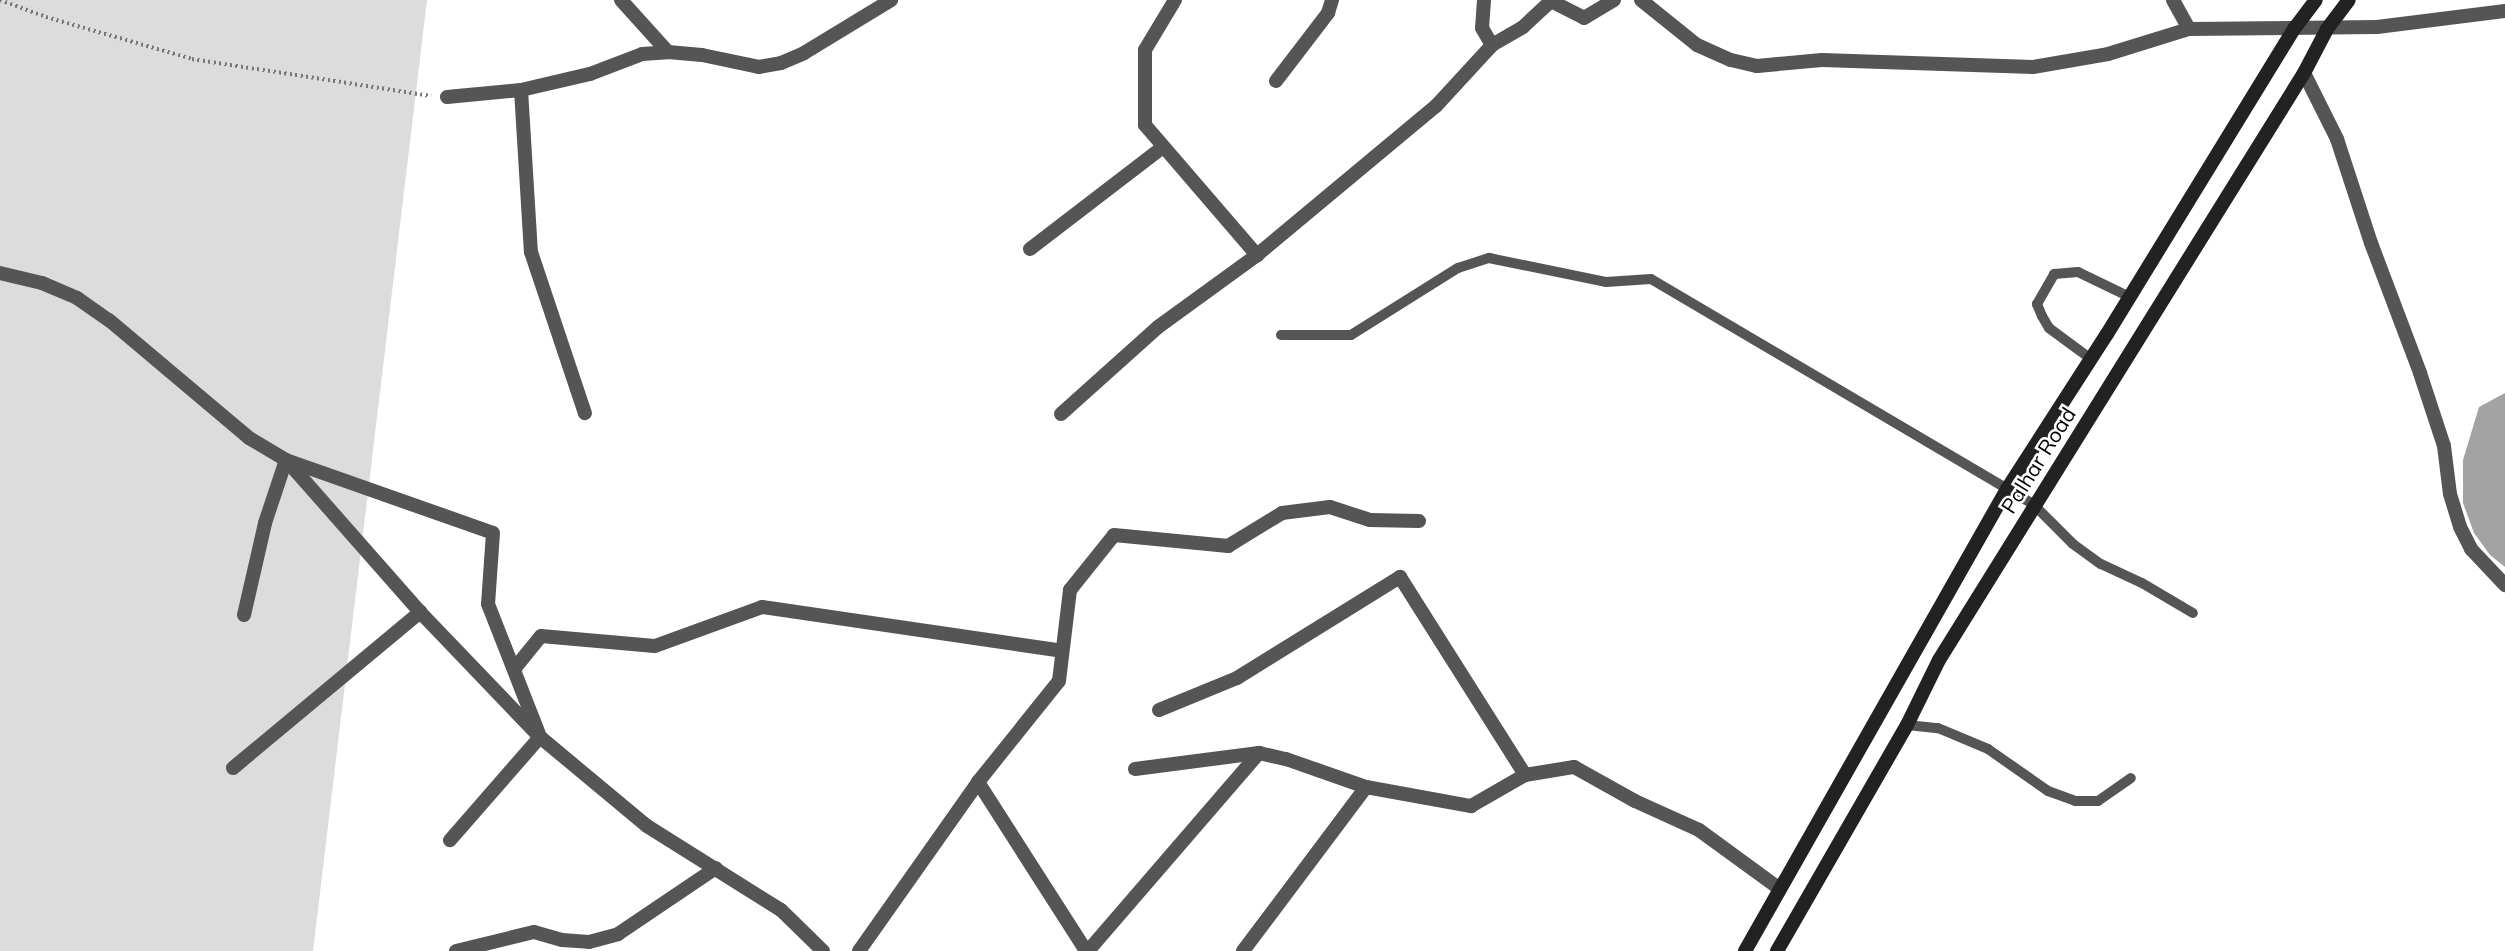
<!DOCTYPE html>
<style>
body{margin:0}
#map{position:relative;width:2505px;height:951px;overflow:hidden;background:#fff;font-family:Mulish,sans-serif}
div>[style]{position:absolute}
.green>*{inset:0;background:#dcdcdc}
.water>*{inset:0;background:#a3a3a3}
.path>*{height:3.5px;margin-top:-1.75px;transform-origin:0;background:repeating-linear-gradient(90deg,#777 0 2px,transparent 0 5.5px)}
.service>*{height:10px;margin:-5px;padding:0 5px;transform-origin:5px;border-radius:5px;background:#555}
.minor>*{height:14px;margin:-7px;padding:0 7px;transform-origin:7px;border-radius:7px;background:#555}
.secondary>*{height:14px;margin:-7px;padding:0 7px;transform-origin:7px;border-radius:7px;background:#222}
span{translate:-50% -50%;white-space:nowrap;text-align:center;line-height:1.15;-webkit-text-stroke:5px #fff;paint-order:stroke}
.street-label{font-size:21px;color:#000}
</style>
<div id="map">
<div class="green">
<i style="clip-path:polygon(0 0,427px 0,313px 951px,0 951px)"></i>
</div>
<div class="water">
<i style="clip-path:polygon(2505px 393px,2505px 567px,2490px 555px,2474px 533px,2463px 503px,2463px 460px,2479px 407px)"></i>
</div>
<div class="path">
<i style="left:0;top:0;width:49px;rotate:20.3deg"></i>
<i style="left:46px;top:17px;width:152px;rotate:16deg"></i>
<i style="left:192px;top:59px;width:242px;rotate:8.8deg"></i>
</div>
<div class="service">
<i style="left:1281px;top:335px;width:70px"></i>
<i style="left:1351px;top:335px;width:126px;rotate:-32.1deg"></i>
<i style="left:1458px;top:268px;width:33px;rotate:-18deg"></i>
<i style="left:1489px;top:258px;width:119px;rotate:11.6deg"></i>
<i style="left:1606px;top:282px;width:45px;rotate:-3.8deg"></i>
<i style="left:1651px;top:279px;width:445px;rotate:30.5deg"></i>
<i style="left:2034px;top:505px;width:55px;rotate:45deg"></i>
<i style="left:2073px;top:544px;width:34px;rotate:36deg"></i>
<i style="left:2101px;top:564px;width:45px;rotate:24.9deg"></i>
<i style="left:2142px;top:583px;width:59px;rotate:30.5deg"></i>
<i style="left:2091px;top:359px;width:52px;rotate:-143.6deg"></i>
<i style="left:2049px;top:328px;width:14px;rotate:-120deg"></i>
<i style="left:2042px;top:316px;width:13px;rotate:-113deg"></i>
<i style="left:2037px;top:304px;width:34px;rotate:-60deg"></i>
<i style="left:2054px;top:274px;width:24px;rotate:-5deg"></i>
<i style="left:2078px;top:272px;width:58px;rotate:25.7deg"></i>
<i style="left:1907px;top:725px;width:31px;rotate:6deg"></i>
<i style="left:1938px;top:728px;width:54px;rotate:22.8deg"></i>
<i style="left:1988px;top:749px;width:73px;rotate:35deg"></i>
<i style="left:2048px;top:791px;width:29px;rotate:20deg"></i>
<i style="left:2075px;top:801px;width:23px"></i>
<i style="left:2098px;top:801px;width:40px;rotate:-34.9deg"></i>
</div>
<div class="minor">
<i style="left:621px;top:0;width:70px;rotate:47.9deg"></i>
<i style="left:1175px;top:0;width:58px;rotate:121deg"></i>
<i style="left:1145px;top:50px;width:75px;rotate:90deg"></i>
<i style="left:1145px;top:125px;width:172px;rotate:49.3deg"></i>
<i style="left:1484px;top:0;width:28px;rotate:94deg"></i>
<i style="left:1482px;top:28px;width:20px;rotate:60deg"></i>
<i style="left:1641px;top:0;width:72px;rotate:38.8deg"></i>
<i style="left:1697px;top:45px;width:37px;rotate:24deg"></i>
<i style="left:1731px;top:60px;width:27px;rotate:13deg"></i>
<i style="left:1757px;top:66px;width:65px;rotate:-5.3deg"></i>
<i style="left:1822px;top:60px;width:211px;rotate:1.9deg"></i>
<i style="left:2033px;top:67px;width:76px;rotate:-9.8deg"></i>
<i style="left:2108px;top:54px;width:85px;rotate:-17.2deg"></i>
<i style="left:2189px;top:29px;width:188px;rotate:-0.6deg"></i>
<i style="left:2377px;top:27px;width:129px;rotate:-7.1deg"></i>
<i style="left:2173px;top:0;width:33px;rotate:61deg"></i>
<i style="left:2304px;top:73px;width:74px;rotate:63.4deg"></i>
<i style="left:2337px;top:139px;width:109px;rotate:71.9deg"></i>
<i style="left:2371px;top:243px;width:139px;rotate:69.3deg"></i>
<i style="left:2420px;top:373px;width:77px;rotate:71.8deg"></i>
<i style="left:2444px;top:446px;width:48px;rotate:82.9deg"></i>
<i style="left:2450px;top:494px;width:34px;rotate:73deg"></i>
<i style="left:2460px;top:527px;width:25px;rotate:63deg"></i>
<i style="left:2471px;top:549px;width:50px;rotate:46.6deg"></i>
<i style="left:1276px;top:81px;width:86px;rotate:-52.6deg"></i>
<i style="left:1328px;top:13px;width:14px;rotate:-73deg"></i>
<i style="left:521px;top:90px;width:162px;rotate:86.5deg"></i>
<i style="left:531px;top:252px;width:170px;rotate:71.5deg"></i>
<i style="left:447px;top:97px;width:74px;rotate:-5.4deg"></i>
<i style="left:521px;top:90px;width:71px;rotate:-13.1deg"></i>
<i style="left:590px;top:74px;width:56px;rotate:-21deg"></i>
<i style="left:642px;top:54px;width:26px;rotate:-4deg"></i>
<i style="left:668px;top:52px;width:34px;rotate:5deg"></i>
<i style="left:702px;top:55px;width:58px;rotate:11.9deg"></i>
<i style="left:759px;top:67px;width:22px;rotate:-10deg"></i>
<i style="left:781px;top:63px;width:25px;rotate:-23deg"></i>
<i style="left:804px;top:53px;width:102px;rotate:-31.3deg"></i>
<i style="left:1030px;top:249px;width:168px;rotate:-37.5deg"></i>
<i style="left:0;top:273px;width:43px;rotate:13.4deg"></i>
<i style="left:42px;top:283px;width:38px;rotate:23deg"></i>
<i style="left:77px;top:298px;width:39px;rotate:35deg"></i>
<i style="left:109px;top:320px;width:183px;rotate:40.1deg"></i>
<i style="left:249px;top:438px;width:43px;rotate:30.7deg"></i>
<i style="left:286px;top:460px;width:219px;rotate:19.4deg"></i>
<i style="left:493px;top:533px;width:71px;rotate:94deg"></i>
<i style="left:488px;top:604px;width:143px;rotate:68.6deg"></i>
<i style="left:540px;top:737px;width:139px;rotate:39.8deg"></i>
<i style="left:647px;top:826px;width:158px;rotate:32.1deg"></i>
<i style="left:781px;top:910px;width:59px;rotate:44.3deg"></i>
<i style="left:1061px;top:414px;width:130px;rotate:-41.9deg"></i>
<i style="left:1158px;top:327px;width:122px;rotate:-36deg"></i>
<i style="left:1257px;top:255px;width:233px;rotate:-39.8deg"></i>
<i style="left:1436px;top:106px;width:83px;rotate:-47.4deg"></i>
<i style="left:1492px;top:45px;width:36px;rotate:-30deg"></i>
<i style="left:1523px;top:27px;width:38px;rotate:-43deg"></i>
<i style="left:1551px;top:1px;width:37px;rotate:27deg"></i>
<i style="left:1584px;top:18px;width:35px;rotate:-31deg"></i>
<i style="left:287px;top:461px;width:201px;rotate:48.6deg"></i>
<i style="left:420px;top:612px;width:173px;rotate:46.2deg"></i>
<i style="left:540px;top:737px;width:137px;rotate:131.1deg"></i>
<i style="left:244px;top:615px;width:94px;rotate:-77.1deg"></i>
<i style="left:265px;top:523px;width:66px;rotate:-71.6deg"></i>
<i style="left:515px;top:668px;width:41px;rotate:-50.9deg"></i>
<i style="left:541px;top:636px;width:114px;rotate:5deg"></i>
<i style="left:655px;top:646px;width:114px;rotate:-20deg"></i>
<i style="left:762px;top:607px;width:303px;rotate:8.3deg"></i>
<i style="left:1159px;top:710px;width:84px;rotate:-22.3deg"></i>
<i style="left:1237px;top:678px;width:192px;rotate:-31.8deg"></i>
<i style="left:1400px;top:577px;width:234px;rotate:57.7deg"></i>
<i style="left:233px;top:768px;width:244px;rotate:-39.8deg"></i>
<i style="left:1135px;top:769px;width:125px;rotate:-7.4deg"></i>
<i style="left:1259px;top:753px;width:28px;rotate:13deg"></i>
<i style="left:1286px;top:759px;width:85px;rotate:19.3deg"></i>
<i style="left:1366px;top:787px;width:107px;rotate:10.3deg"></i>
<i style="left:1471px;top:806px;width:62px;rotate:-29.9deg"></i>
<i style="left:1525px;top:775px;width:50px;rotate:-9.3deg"></i>
<i style="left:1574px;top:767px;width:70px;rotate:29.1deg"></i>
<i style="left:1635px;top:801px;width:70px;rotate:24.4deg"></i>
<i style="left:1699px;top:830px;width:100px;rotate:36.1deg"></i>
<i style="left:978px;top:782px;width:201px;rotate:57.4deg"></i>
<i style="left:456px;top:951px;width:80px;rotate:-13.7deg"></i>
<i style="left:534px;top:932px;width:29px;rotate:16deg"></i>
<i style="left:562px;top:940px;width:27px;rotate:4deg"></i>
<i style="left:589px;top:942px;width:30px;rotate:-15deg"></i>
<i style="left:618px;top:934px;width:118px;rotate:-34deg"></i>
<i style="left:859px;top:951px;width:207px;rotate:-54.8deg"></i>
<i style="left:978px;top:782px;width:129px;rotate:-51.3deg"></i>
<i style="left:1059px;top:681px;width:92px;rotate:-83.1deg"></i>
<i style="left:1070px;top:590px;width:70px;rotate:-51.3deg"></i>
<i style="left:1114px;top:535px;width:115px;rotate:5.5deg"></i>
<i style="left:1228px;top:546px;width:63px;rotate:-31.4deg"></i>
<i style="left:1282px;top:513px;width:48px;rotate:-7.1deg"></i>
<i style="left:1330px;top:507px;width:42px;rotate:18deg"></i>
<i style="left:1370px;top:520px;width:49px;rotate:1.2deg"></i>
<i style="left:1088px;top:951px;width:262px;rotate:-49.2deg"></i>
<i style="left:1243px;top:951px;width:205px;rotate:-53.1deg"></i>
</div>
<div class="secondary">
<i style="left:1745px;top:951px;width:531px;rotate:-60.44deg"></i>
<i style="left:2007px;top:489px;width:184px;rotate:-57.2deg"></i>
<i style="left:2107px;top:334px;width:358px;rotate:-58.5deg"></i>
<i style="left:2294px;top:29px;width:36px;rotate:-53deg"></i>
<i style="left:1777px;top:951px;width:261px;rotate:-60.1deg"></i>
<i style="left:1907px;top:725px;width:72px;rotate:-63.8deg"></i>
<i style="left:1939px;top:660px;width:691px;rotate:-58.13deg"></i>
<i style="left:2304px;top:73px;width:50px;rotate:-62.4deg"></i>
<i style="left:2327px;top:29px;width:36px;rotate:-53deg"></i>
</div>
<div class="street-label">
<span style="left:2038px;top:460px;rotate:-58deg">Palhar Road</span>
</div>
</div>
